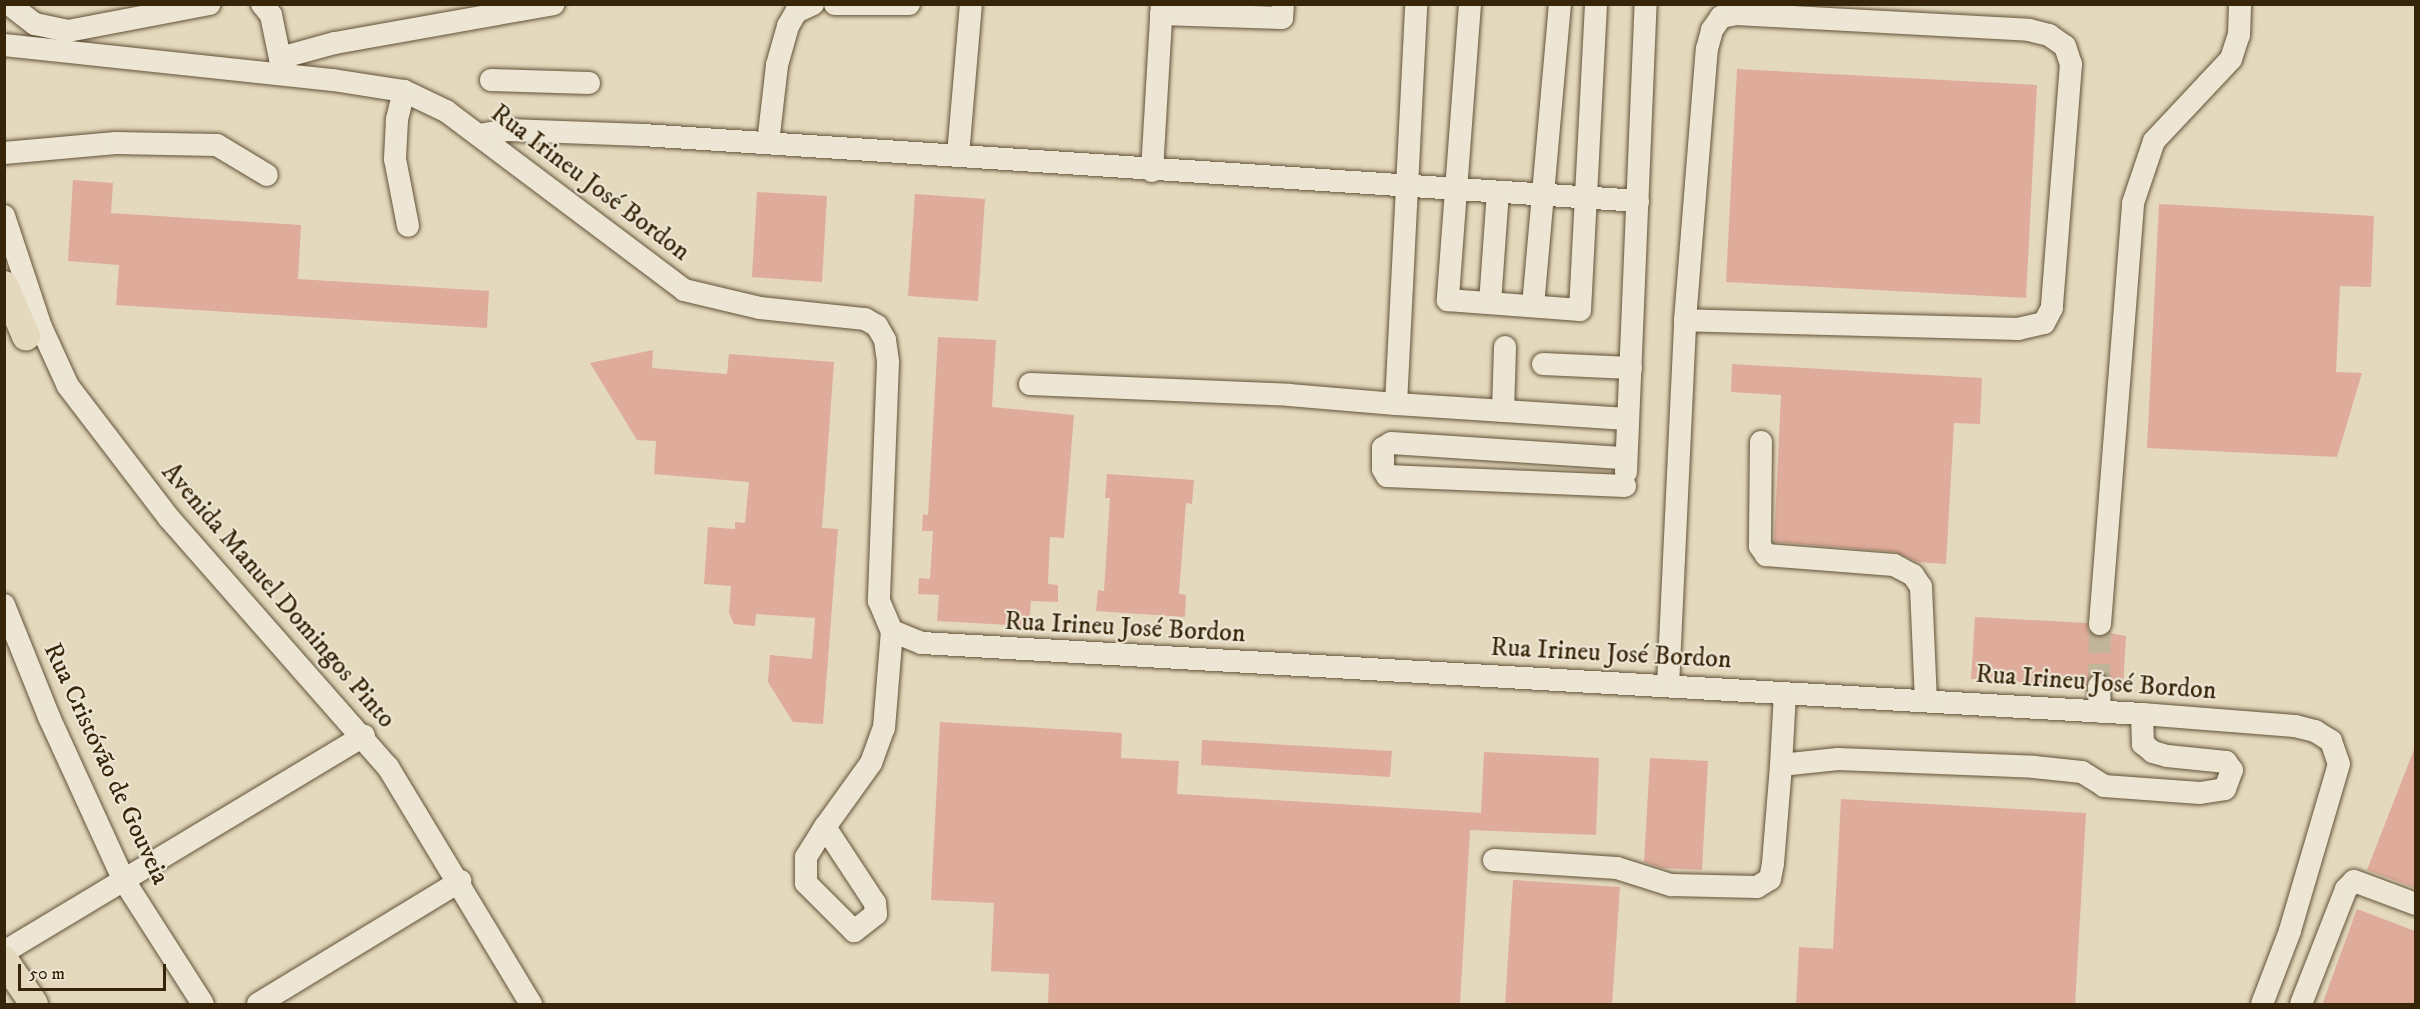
<!DOCTYPE html>
<meta charset="utf-8">
<style>
body{margin:0}
#map{position:relative;width:2420px;height:1009px;overflow:hidden;background:#e4d9bd;font-family:"IM FELL DW Pica",serif}
div>[style]{position:absolute}
.building>*{inset:0;background:#dfab9a}
.minor-tunnel>*{height:22px;margin-top:-11px;transform-origin:0;background:repeating-linear-gradient(90deg,#c1b599 0 22px,transparent 0 33px)}
.roads{filter:drop-shadow(0 0 2px #625237) drop-shadow(0 0 2px #625237)}
.minor>*{height:22px;margin:-11px;padding:0 11px;transform-origin:11px;border-radius:11px;background:#ede6d4}
.major>*{height:28px;margin:-14px;padding:0 14px;transform-origin:14px;border-radius:14px;background:#e4d9bd}
span{translate:-50% -50%;white-space:nowrap;text-align:center;line-height:1.15;-webkit-text-stroke:4.5px #ede6d4;paint-order:stroke}
.street-label{font-size:26px;color:#37250a}
.frame{position:absolute;inset:0;border:6px solid #37250a;pointer-events:none}
.scale{position:absolute;left:18px;top:964px;width:148px;height:27px;box-sizing:border-box;border:3px solid #37250a;border-top:0;padding-left:8px;font-size:18px;line-height:21px;white-space:nowrap;color:#37250a;-webkit-text-stroke:4px #ede6d4;paint-order:stroke}
</style>
<div id="map">
<div class="building">
<i style="clip-path:polygon(1737px 69px,2037px 85px,2026px 298px,1726px 282px)"></i>
<i style="clip-path:polygon(73px 180px,113px 183px,111px 213px,301px 225px,298px 279px,489px 291px,487px 328px,116px 305px,119px 265px,68px 261px)"></i>
<i style="clip-path:polygon(757px 192px,827px 196px,822px 282px,752px 277px)"></i>
<i style="clip-path:polygon(915px 194px,985px 199px,978px 301px,908px 296px)"></i>
<i style="clip-path:polygon(2159px 204px,2374px 216px,2371px 287px,2340px 286px,2336px 372px,2362px 373px,2337px 457px,2147px 448px)"></i>
<i style="clip-path:polygon(938px 337px,996px 340px,992px 407px,1074px 415px,1064px 538px,1050px 537px,1048px 584px,1058px 585px,1058px 602px,1031px 601px,1029px 626px,937px 621px,939px 595px,918px 594px,919px 578px,930px 579px,933px 531px,922px 531px,923px 514px,928px 515px)"></i>
<i style="clip-path:polygon(653px 350px,652px 368px,727px 374px,729px 354px,834px 362px,822px 528px,838px 529px,823px 724px,793px 722px,768px 682px,770px 655px,812px 659px,815px 618px,756px 614px,755px 626px,734px 624px,729px 613px,731px 586px,704px 584px,708px 527px,735px 529px,735px 522px,745px 523px,749px 482px,654px 474px,656px 441px,637px 440px,590px 363px)"></i>
<i style="clip-path:polygon(1732px 364px,1982px 378px,1980px 424px,1954px 423px,1946px 564px,1918px 562px,1895px 552px,1774px 542px,1781px 395px,1731px 392px)"></i>
<i style="clip-path:polygon(1107px 474px,1194px 480px,1192px 504px,1186px 503px,1179px 594px,1186px 595px,1185px 617px,1096px 611px,1098px 590px,1104px 591px,1110px 498px,1105px 498px)"></i>
<i style="clip-path:polygon(1975px 617px,2087px 623px,2088px 630px,2098px 637px,2109px 633px,2126px 636px,2123px 688px,2113px 687px,2110px 678px,2099px 673px,2091px 675px,2086px 686px,1971px 679px)"></i>
<i style="clip-path:polygon(940px 722px,1122px 733px,1121px 758px,1179px 761px,1177px 794px,1481px 813px,1484px 752px,1599px 758px,1596px 835px,1470px 830px,1460px 1005px,1048px 1005px,1049px 974px,991px 971px,994px 903px,931px 900px)"></i>
<i style="clip-path:polygon(1202px 740px,1392px 751px,1390px 777px,1201px 765px)"></i>
<i style="clip-path:polygon(2415px 747px,2415px 888px,2367px 870px)"></i>
<i style="clip-path:polygon(1650px 758px,1708px 761px,1702px 870px,1662px 868px,1644px 862px)"></i>
<i style="clip-path:polygon(1841px 799px,2086px 813px,2075px 1005px,1796px 1005px,1799px 947px,1833px 949px)"></i>
<i style="clip-path:polygon(1513px 880px,1620px 887px,1612px 1005px,1505px 1005px)"></i>
<i style="clip-path:polygon(2357px 909px,2415px 931px,2415px 1005px,2322px 1005px)"></i>
</div>
<div class="minor-tunnel">
<i style="left:2099px;top:686px;width:62px;rotate:-89.1deg"></i>
</div>
<div class="roads">
<div class="minor">
<i style="left:9px;top:4px;width:33px;rotate:38deg"></i>
<i style="left:35px;top:24px;width:34px;rotate:12deg"></i>
<i style="left:68px;top:31px;width:144px;rotate:-10.8deg"></i>
<i style="left:262px;top:4px;width:14px;rotate:51deg"></i>
<i style="left:271px;top:15px;width:59px;rotate:78.3deg"></i>
<i style="left:835px;top:4px;width:74px"></i>
<i style="left:1470px;top:4px;width:297px;rotate:94.3deg"></i>
<i style="left:1448px;top:300px;width:132px;rotate:4.3deg"></i>
<i style="left:1580px;top:310px;width:306px;rotate:-87deg"></i>
<i style="left:1161px;top:14px;width:121px;rotate:1.9deg"></i>
<i style="left:1282px;top:18px;width:14px;rotate:-86deg"></i>
<i style="left:4px;top:45px;width:331px;rotate:6.1deg"></i>
<i style="left:333px;top:80px;width:72px;rotate:8.8deg"></i>
<i style="left:404px;top:91px;width:47px;rotate:25.5deg"></i>
<i style="left:446px;top:111px;width:298px;rotate:36.9deg"></i>
<i style="left:684px;top:290px;width:78px;rotate:13.3deg"></i>
<i style="left:760px;top:308px;width:106px;rotate:6deg"></i>
<i style="left:865px;top:319px;width:14px;rotate:30deg"></i>
<i style="left:877px;top:326px;width:16px;rotate:60deg"></i>
<i style="left:885px;top:340px;width:22px;rotate:82deg"></i>
<i style="left:888px;top:362px;width:239px;rotate:92.2deg"></i>
<i style="left:879px;top:601px;width:33px;rotate:67deg"></i>
<i style="left:892px;top:631px;width:32px;rotate:22deg"></i>
<i style="left:922px;top:643px;width:1222px;rotate:3.33deg"></i>
<i style="left:2142px;top:714px;width:153px;rotate:4.5deg"></i>
<i style="left:2295px;top:726px;width:21px;rotate:14deg"></i>
<i style="left:2315px;top:731px;width:19px;rotate:32deg"></i>
<i style="left:2331px;top:741px;width:24px;rotate:71deg"></i>
<i style="left:2339px;top:764px;width:174px;rotate:106.4deg"></i>
<i style="left:2290px;top:931px;width:78px;rotate:111deg"></i>
<i style="left:280px;top:58px;width:57px;rotate:-15.3deg"></i>
<i style="left:335px;top:43px;width:222px;rotate:-10.1deg"></i>
<i style="left:491px;top:80px;width:98px;rotate:1.8deg"></i>
<i style="left:404px;top:91px;width:30px;rotate:104deg"></i>
<i style="left:397px;top:120px;width:39px;rotate:93deg"></i>
<i style="left:395px;top:159px;width:68px;rotate:79deg"></i>
<i style="left:479px;top:135px;width:29px;rotate:-10deg"></i>
<i style="left:508px;top:130px;width:135px;rotate:2.1deg"></i>
<i style="left:643px;top:135px;width:997px;rotate:3.79deg"></i>
<i style="left:768px;top:143px;width:79px;rotate:-83.4deg"></i>
<i style="left:777px;top:65px;width:41px;rotate:-74.2deg"></i>
<i style="left:788px;top:26px;width:16px;rotate:-60deg"></i>
<i style="left:796px;top:12px;width:19px;rotate:-25deg"></i>
<i style="left:4px;top:153px;width:112px;rotate:-5.1deg"></i>
<i style="left:116px;top:143px;width:101px;rotate:1.1deg"></i>
<i style="left:217px;top:145px;width:58px;rotate:31deg"></i>
<i style="left:958px;top:155px;width:152px;rotate:-85.1deg"></i>
<i style="left:1152px;top:171px;width:167px;rotate:-86.6deg"></i>
<i style="left:4px;top:216px;width:117px;rotate:71.6deg"></i>
<i style="left:41px;top:327px;width:65px;rotate:65.4deg"></i>
<i style="left:68px;top:386px;width:166px;rotate:52.6deg"></i>
<i style="left:169px;top:518px;width:332px;rotate:48.7deg"></i>
<i style="left:388px;top:767px;width:277px;rotate:58.9deg"></i>
<i style="left:1490px;top:303px;width:111px;rotate:-85.9deg"></i>
<i style="left:1533px;top:306px;width:303px;rotate:-84.9deg"></i>
<i style="left:1543px;top:364px;width:88px;rotate:2.6deg"></i>
<i style="left:1030px;top:384px;width:259px;rotate:2.4deg"></i>
<i style="left:1289px;top:395px;width:107px;rotate:4.8deg"></i>
<i style="left:1396px;top:404px;width:400px;rotate:-87.1deg"></i>
<i style="left:1396px;top:404px;width:232px;rotate:3.7deg"></i>
<i style="left:1503px;top:411px;width:64px;rotate:-88.2deg"></i>
<i style="left:1761px;top:442px;width:104px;rotate:90.6deg"></i>
<i style="left:1760px;top:546px;width:11px;rotate:56deg"></i>
<i style="left:1766px;top:555px;width:128px;rotate:4.5deg"></i>
<i style="left:1894px;top:565px;width:21px;rotate:28deg"></i>
<i style="left:1913px;top:575px;width:14px;rotate:56deg"></i>
<i style="left:1921px;top:587px;width:114px;rotate:87.5deg"></i>
<i style="left:1626px;top:472px;width:468px;rotate:-87.6deg"></i>
<i style="left:1625px;top:486px;width:238px;rotate:-177.6deg"></i>
<i style="left:1387px;top:476px;width:8px;rotate:-120deg"></i>
<i style="left:1383px;top:469px;width:21px;rotate:-90deg"></i>
<i style="left:1383px;top:448px;width:9px;rotate:-32deg"></i>
<i style="left:1391px;top:443px;width:235px;rotate:3.7deg"></i>
<i style="left:4px;top:605px;width:121px;rotate:68.1deg"></i>
<i style="left:49px;top:717px;width:178px;rotate:65.4deg"></i>
<i style="left:123px;top:879px;width:148px;rotate:57.4deg"></i>
<i style="left:2100px;top:624px;width:422px;rotate:-85.5deg"></i>
<i style="left:2133px;top:203px;width:65px;rotate:-71.3deg"></i>
<i style="left:2154px;top:141px;width:112px;rotate:-46.8deg"></i>
<i style="left:2231px;top:59px;width:25px;rotate:-72deg"></i>
<i style="left:2239px;top:35px;width:31px;rotate:-88deg"></i>
<i style="left:1668px;top:686px;width:366px;rotate:-87.3deg"></i>
<i style="left:1685px;top:320px;width:272px;rotate:-85.4deg"></i>
<i style="left:1707px;top:49px;width:20px;rotate:-75deg"></i>
<i style="left:1712px;top:30px;width:16px;rotate:-55deg"></i>
<i style="left:1721px;top:17px;width:15px;rotate:-11deg"></i>
<i style="left:1736px;top:14px;width:293px;rotate:3.1deg"></i>
<i style="left:2029px;top:30px;width:21px;rotate:14deg"></i>
<i style="left:2049px;top:35px;width:19px;rotate:35deg"></i>
<i style="left:2065px;top:46px;width:19px;rotate:72deg"></i>
<i style="left:2071px;top:64px;width:245px;rotate:94.5deg"></i>
<i style="left:2052px;top:308px;width:17px;rotate:118deg"></i>
<i style="left:2044px;top:323px;width:27px;rotate:167deg"></i>
<i style="left:2018px;top:329px;width:333px;rotate:-178.5deg"></i>
<i style="left:2099px;top:686px;width:26px;rotate:88deg"></i>
<i style="left:1781px;top:765px;width:72px;rotate:-86.8deg"></i>
<i style="left:825px;top:827px;width:91px;rotate:56.7deg"></i>
<i style="left:875px;top:903px;width:11px;rotate:85deg"></i>
<i style="left:876px;top:914px;width:28px;rotate:142deg"></i>
<i style="left:854px;top:931px;width:68px;rotate:-135deg"></i>
<i style="left:806px;top:883px;width:26px;rotate:-90deg"></i>
<i style="left:806px;top:857px;width:36px;rotate:-58deg"></i>
<i style="left:825px;top:827px;width:79px;rotate:-54.3deg"></i>
<i style="left:871px;top:763px;width:37px;rotate:-70deg"></i>
<i style="left:884px;top:728px;width:97px;rotate:-85.3deg"></i>
<i style="left:1494px;top:860px;width:123px;rotate:3.7deg"></i>
<i style="left:1617px;top:868px;width:57px;rotate:17.5deg"></i>
<i style="left:1671px;top:885px;width:86px;rotate:1.3deg"></i>
<i style="left:1757px;top:887px;width:15px;rotate:-32deg"></i>
<i style="left:1770px;top:879px;width:16px;rotate:-79deg"></i>
<i style="left:1773px;top:863px;width:98px;rotate:-85.3deg"></i>
<i style="left:1781px;top:765px;width:57px;rotate:-6deg"></i>
<i style="left:1838px;top:759px;width:196px;rotate:2.3deg"></i>
<i style="left:2034px;top:767px;width:48px;rotate:5.9deg"></i>
<i style="left:2082px;top:772px;width:26px;rotate:32deg"></i>
<i style="left:2104px;top:786px;width:96px;rotate:4.2deg"></i>
<i style="left:2200px;top:793px;width:25px;rotate:-9deg"></i>
<i style="left:2225px;top:789px;width:20px;rotate:-70deg"></i>
<i style="left:2232px;top:770px;width:10px;rotate:-127deg"></i>
<i style="left:2226px;top:762px;width:59px;rotate:-174.2deg"></i>
<i style="left:2167px;top:756px;width:15px;rotate:-164deg"></i>
<i style="left:2153px;top:752px;width:13px;rotate:-141deg"></i>
<i style="left:2143px;top:744px;width:30px;rotate:-92deg"></i>
<i style="left:4px;top:952px;width:420px;rotate:-31deg"></i>
<i style="left:258px;top:1004px;width:237px;rotate:-31.3deg"></i>
<i style="left:2301px;top:1004px;width:123px;rotate:-68.6deg"></i>
<i style="left:2346px;top:889px;width:11px;rotate:-45deg"></i>
<i style="left:2354px;top:881px;width:66px;rotate:20.4deg"></i>
</div>
<div class="major">
<i style="left:4px;top:285px;width:56px;rotate:66.7deg"></i>
<i style="left:4px;top:960px;width:53px;rotate:55.7deg"></i>
</div>
</div>
<div class="street-label">
<span style="left:590px;top:183px;rotate:37deg">Rua Irineu José Bordon</span>
<span style="left:278px;top:596px;rotate:49deg">Avenida Manuel Domingos Pinto</span>
<span style="left:1125px;top:628px;rotate:3deg">Rua Irineu José Bordon</span>
<span style="left:1611px;top:654px;rotate:3deg">Rua Irineu José Bordon</span>
<span style="left:2096px;top:683px;rotate:4deg">Rua Irineu José Bordon</span>
<span style="left:106px;top:764px;rotate:65deg">Rua Cristóvão de Gouveia</span>
</div>
<div class="frame"></div>
<div class="scale">50 m</div>
</div>
